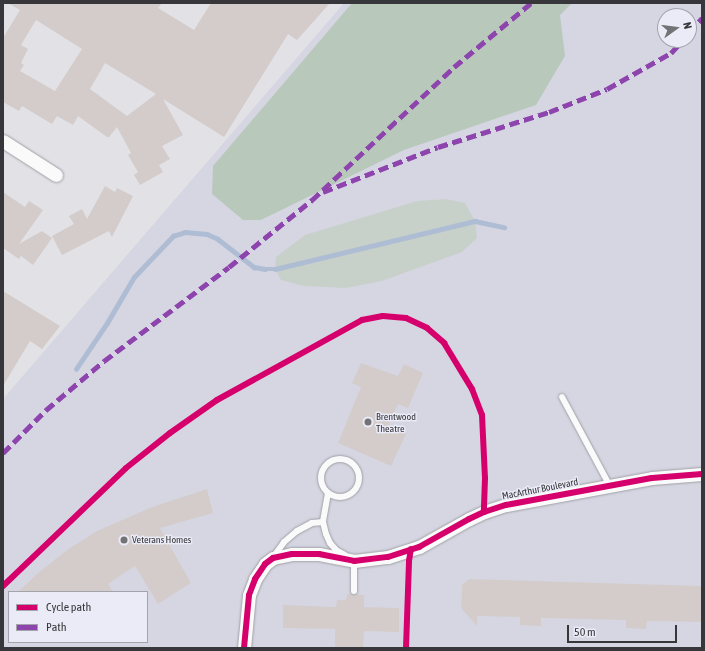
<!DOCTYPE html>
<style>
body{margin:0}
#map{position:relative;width:705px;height:651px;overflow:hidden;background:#e1e1e6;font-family:"Asap Condensed",sans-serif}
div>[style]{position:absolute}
.built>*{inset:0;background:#d6d6e3}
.green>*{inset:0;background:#c7d1c9}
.forest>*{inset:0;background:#b8c9bc}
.stream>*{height:4.5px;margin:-2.25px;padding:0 2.25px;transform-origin:2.25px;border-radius:2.25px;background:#afbdd4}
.building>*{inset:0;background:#d3cccb}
.roads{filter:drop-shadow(0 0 1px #a0a1a5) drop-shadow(0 0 1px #a0a1a5)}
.lane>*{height:6px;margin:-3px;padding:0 3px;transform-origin:3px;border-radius:3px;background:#fafafb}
.lane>.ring{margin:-3px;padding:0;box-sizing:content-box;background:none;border:6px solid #fafafb;border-radius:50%}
.street>*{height:13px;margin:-6.5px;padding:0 6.5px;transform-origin:6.5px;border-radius:6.5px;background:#fafafb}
.quiet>*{height:5px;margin-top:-2.5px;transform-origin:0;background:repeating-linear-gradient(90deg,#8e44ad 0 10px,transparent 0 15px)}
.cycleway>*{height:6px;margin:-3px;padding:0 3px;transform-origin:3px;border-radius:3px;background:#d6006c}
.dots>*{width:11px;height:11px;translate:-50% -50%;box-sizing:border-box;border:2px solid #ebebf7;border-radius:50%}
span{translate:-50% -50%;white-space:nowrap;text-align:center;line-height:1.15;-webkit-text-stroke:3px #ebebf7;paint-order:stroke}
.poi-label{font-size:10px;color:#37373b}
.left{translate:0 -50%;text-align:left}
.street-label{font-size:10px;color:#37373b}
.frame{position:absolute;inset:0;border:4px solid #37373b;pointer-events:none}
.legend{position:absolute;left:8px;top:591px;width:140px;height:52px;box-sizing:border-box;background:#ebebf7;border:1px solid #a3a3ac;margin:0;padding:5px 7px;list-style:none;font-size:12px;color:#37373b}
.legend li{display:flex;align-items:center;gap:8px;height:20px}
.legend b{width:20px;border:1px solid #a3a3ac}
.north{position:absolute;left:657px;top:8px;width:40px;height:40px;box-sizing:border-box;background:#ebebf7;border:1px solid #a3a3ac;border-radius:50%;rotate:76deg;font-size:11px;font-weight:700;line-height:16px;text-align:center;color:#37373b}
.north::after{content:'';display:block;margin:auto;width:14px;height:18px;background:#727277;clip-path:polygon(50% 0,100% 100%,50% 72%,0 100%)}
.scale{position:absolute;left:567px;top:625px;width:110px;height:18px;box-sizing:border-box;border:2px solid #37373b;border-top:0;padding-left:5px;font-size:12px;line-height:14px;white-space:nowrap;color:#37373b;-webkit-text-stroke:3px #ebebf7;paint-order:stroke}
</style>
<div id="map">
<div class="built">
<i style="clip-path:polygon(evenodd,344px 3px,702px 3px,702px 648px,3px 648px,3px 399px,344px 3px,665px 16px,689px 16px,689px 40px,665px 40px,665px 16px,344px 3px,9px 592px,147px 592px,147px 642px,9px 642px,9px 592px)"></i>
</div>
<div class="green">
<i style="clip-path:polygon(446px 199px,465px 203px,475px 221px,477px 238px,462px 252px,382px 281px,345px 288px,304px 286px,281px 280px,275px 269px,276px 257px,305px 235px,417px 201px)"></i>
</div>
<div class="forest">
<i style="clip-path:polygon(352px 3px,572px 3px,560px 15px,565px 56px,536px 105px,404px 150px,261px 220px,243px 220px,212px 194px,213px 166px)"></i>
</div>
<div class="stream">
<i style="left:76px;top:369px;width:55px;rotate:-56deg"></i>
<i style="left:107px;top:323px;width:53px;rotate:-59.6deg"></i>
<i style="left:134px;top:277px;width:57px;rotate:-46.4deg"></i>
<i style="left:173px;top:236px;width:13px;rotate:-18deg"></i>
<i style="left:185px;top:232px;width:22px;rotate:5deg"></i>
<i style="left:207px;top:234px;width:12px;rotate:24deg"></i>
<i style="left:218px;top:239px;width:46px;rotate:37.9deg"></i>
<i style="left:254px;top:267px;width:11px;rotate:10deg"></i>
<i style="left:265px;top:269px;width:10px"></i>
<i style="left:275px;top:269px;width:206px;rotate:-13.5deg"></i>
<i style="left:475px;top:221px;width:30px;rotate:12deg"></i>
</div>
<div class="building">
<i style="clip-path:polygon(evenodd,8px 3px,162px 3px,158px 8px,194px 30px,211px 3px,330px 3px,297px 40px,288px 34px,224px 137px,163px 99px,183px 135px,162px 146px,170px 159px,159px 165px,163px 172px,140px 185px,134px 175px,138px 172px,128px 155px,131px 153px,117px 127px,109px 137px,107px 137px,78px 116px,73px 125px,57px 116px,52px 124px,22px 106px,19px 111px,3px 102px,3px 38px,20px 10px,8px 3px,36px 20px,82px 49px,55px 91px,20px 71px,24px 65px,21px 63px,28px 49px,21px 45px,36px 20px,8px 3px,105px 63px,156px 94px,127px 116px,90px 89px,105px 63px)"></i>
<i style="clip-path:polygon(105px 186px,115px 192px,117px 188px,133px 196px,112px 237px,109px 231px,62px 255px,52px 236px,74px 224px,69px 216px,82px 209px,87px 219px)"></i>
<i style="clip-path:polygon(3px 192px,25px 207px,29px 201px,43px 210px,19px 244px,42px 231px,52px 238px,33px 265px,21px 256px,19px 259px,3px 248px)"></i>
<i style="clip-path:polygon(3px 291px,60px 326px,42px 349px,30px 341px,3px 386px)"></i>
<i style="clip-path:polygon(361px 363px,398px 376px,404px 364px,423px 373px,408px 408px,398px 404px,388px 426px,406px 434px,391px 466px,338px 443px,361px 387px,352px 383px)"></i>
<i style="clip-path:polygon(207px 489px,213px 513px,160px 528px,191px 583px,158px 604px,135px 566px,108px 584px,113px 592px,18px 592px,38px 573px,67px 550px,97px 531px,152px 507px)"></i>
<i style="clip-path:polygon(469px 579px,702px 586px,702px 622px,647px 621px,646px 629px,626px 628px,626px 620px,541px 618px,541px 626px,520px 625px,520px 617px,477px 616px,477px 626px,461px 608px,462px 585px)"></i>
<i style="clip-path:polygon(347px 594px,364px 595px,364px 607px,399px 608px,399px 632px,364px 631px,363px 648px,335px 648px,335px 629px,283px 628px,283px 605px,336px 607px,337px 600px,346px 600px)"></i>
</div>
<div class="roads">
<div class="lane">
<i style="left:562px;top:397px;width:101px;rotate:61.7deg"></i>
<i class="ring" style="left:321px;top:459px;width:32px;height:32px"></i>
<i style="left:328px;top:493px;width:29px;rotate:100deg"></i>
<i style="left:323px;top:522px;width:12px;rotate:76deg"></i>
<i style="left:326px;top:534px;width:10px;rotate:66deg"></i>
<i style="left:330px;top:543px;width:9px;rotate:49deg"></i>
<i style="left:336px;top:550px;width:10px;rotate:29deg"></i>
<i style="left:274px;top:556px;width:17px;rotate:-54deg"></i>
<i style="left:284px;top:542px;width:17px;rotate:-40deg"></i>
<i style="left:297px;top:531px;width:17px;rotate:-28deg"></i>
<i style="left:312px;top:523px;width:11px;rotate:-5deg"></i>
<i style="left:354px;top:561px;width:30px;rotate:90deg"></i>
</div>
<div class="street">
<i style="left:3px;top:141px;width:63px;rotate:32.7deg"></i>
<i style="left:244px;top:648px;width:53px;rotate:-84.6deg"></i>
<i style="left:249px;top:595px;width:17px;rotate:-69deg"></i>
<i style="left:255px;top:579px;width:18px;rotate:-56deg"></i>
<i style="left:265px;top:564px;width:10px;rotate:-37deg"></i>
<i style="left:273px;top:558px;width:19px;rotate:-12deg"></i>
<i style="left:292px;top:554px;width:27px"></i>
<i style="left:319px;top:554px;width:36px;rotate:11deg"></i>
<i style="left:354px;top:561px;width:34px;rotate:-7deg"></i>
<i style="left:388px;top:557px;width:33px;rotate:-18deg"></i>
<i style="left:419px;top:547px;width:57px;rotate:-29.2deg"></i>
<i style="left:469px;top:519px;width:17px;rotate:-25deg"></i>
<i style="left:484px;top:512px;width:23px;rotate:-18deg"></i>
<i style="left:506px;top:505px;width:148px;rotate:-10.5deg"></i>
<i style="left:652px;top:478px;width:50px;rotate:-4.6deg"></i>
</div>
</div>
<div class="quiet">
<i style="left:689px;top:33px;width:20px;rotate:-49deg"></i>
<i style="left:323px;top:192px;width:123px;rotate:-21.4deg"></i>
<i style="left:438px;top:147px;width:116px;rotate:-17.5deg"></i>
<i style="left:549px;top:112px;width:62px;rotate:-21.6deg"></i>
<i style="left:607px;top:89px;width:73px;rotate:-29.4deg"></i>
<i style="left:671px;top:53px;width:18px;rotate:-47deg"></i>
<i style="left:3px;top:453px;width:61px;rotate:-45deg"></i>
<i style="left:46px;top:410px;width:76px;rotate:-40.2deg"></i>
<i style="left:104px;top:361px;width:156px;rotate:-36.9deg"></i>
<i style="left:229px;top:267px;width:107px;rotate:-38.9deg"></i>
<i style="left:312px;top:200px;width:195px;rotate:-43.1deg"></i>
<i style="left:454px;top:67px;width:100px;rotate:-39.7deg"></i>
</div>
<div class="cycleway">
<i style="left:3px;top:586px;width:170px;rotate:-43.8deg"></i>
<i style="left:126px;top:468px;width:56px;rotate:-38.5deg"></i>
<i style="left:170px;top:433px;width:57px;rotate:-35.1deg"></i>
<i style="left:217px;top:400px;width:166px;rotate:-28.9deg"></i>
<i style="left:362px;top:320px;width:21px;rotate:-11deg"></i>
<i style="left:383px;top:316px;width:23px;rotate:5deg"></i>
<i style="left:406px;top:318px;width:23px;rotate:25deg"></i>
<i style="left:427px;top:328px;width:23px;rotate:41deg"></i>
<i style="left:444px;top:343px;width:54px;rotate:58.7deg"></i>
<i style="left:472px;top:389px;width:28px;rotate:69deg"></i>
<i style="left:482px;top:415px;width:63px;rotate:87.3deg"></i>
<i style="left:485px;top:478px;width:34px;rotate:92deg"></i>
<i style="left:244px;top:648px;width:53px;rotate:-84.6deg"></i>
<i style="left:249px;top:595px;width:17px;rotate:-69deg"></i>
<i style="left:255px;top:579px;width:18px;rotate:-56deg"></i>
<i style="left:265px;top:564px;width:10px;rotate:-37deg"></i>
<i style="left:273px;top:558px;width:19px;rotate:-12deg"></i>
<i style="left:292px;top:554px;width:27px"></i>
<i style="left:319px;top:554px;width:36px;rotate:11deg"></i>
<i style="left:354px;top:561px;width:34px;rotate:-7deg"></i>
<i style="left:388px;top:557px;width:33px;rotate:-18deg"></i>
<i style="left:419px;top:547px;width:57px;rotate:-29.2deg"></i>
<i style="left:469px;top:519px;width:17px;rotate:-25deg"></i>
<i style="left:484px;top:512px;width:23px;rotate:-18deg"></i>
<i style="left:506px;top:505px;width:148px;rotate:-10.5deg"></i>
<i style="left:652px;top:478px;width:50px;rotate:-4.6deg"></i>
<i style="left:406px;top:648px;width:87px;rotate:-88deg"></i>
<i style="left:409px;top:561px;width:12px;rotate:-81deg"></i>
</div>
<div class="dots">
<i style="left:368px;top:422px;background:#727277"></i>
<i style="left:124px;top:540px;background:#727277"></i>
</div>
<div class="poi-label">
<span class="left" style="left:376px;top:422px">Brentwood<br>Theatre</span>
<span class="left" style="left:132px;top:540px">Veterans Homes</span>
</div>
<div class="street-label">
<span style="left:540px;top:489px;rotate:-11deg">MacArthur Boulevard</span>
</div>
<div class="frame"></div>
<ul class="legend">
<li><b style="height:5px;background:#d6006c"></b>Cycle path</li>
<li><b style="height:5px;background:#8e44ad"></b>Path</li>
</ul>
<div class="north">N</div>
<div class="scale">50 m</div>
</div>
